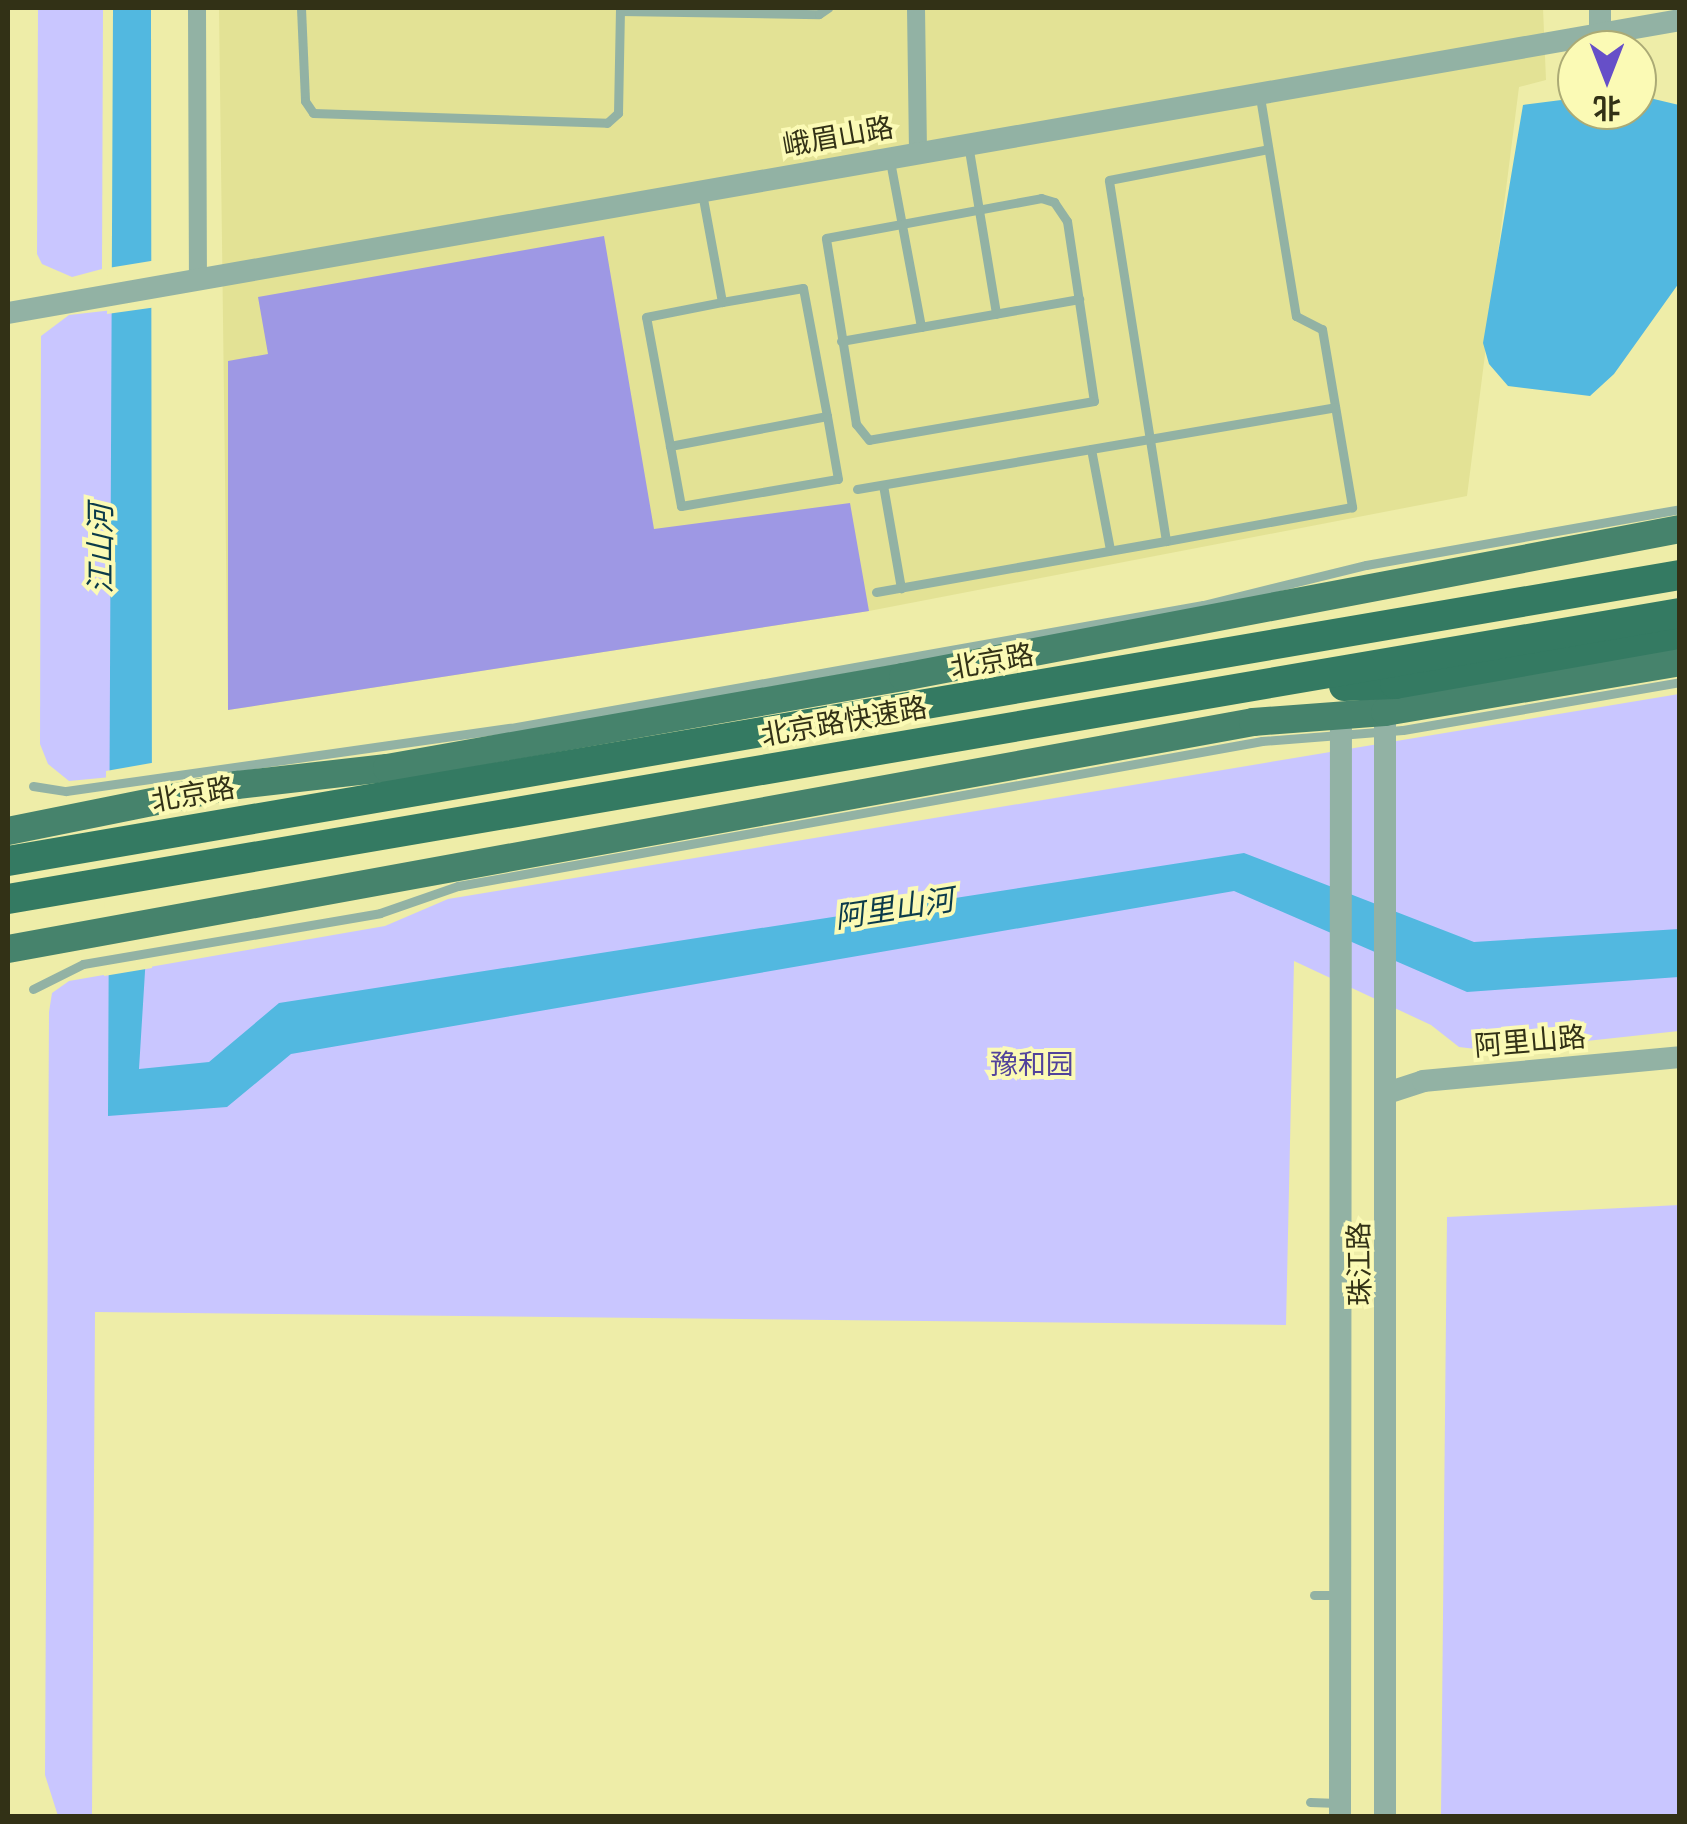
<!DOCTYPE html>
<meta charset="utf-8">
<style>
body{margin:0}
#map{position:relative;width:1687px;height:1824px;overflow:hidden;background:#eeeda8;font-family:"PT Sans Narrow","Noto Sans SC",sans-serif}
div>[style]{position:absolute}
.built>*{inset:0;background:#e3e295}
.green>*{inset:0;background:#c9c6ff}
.forest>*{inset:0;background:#9e98e4}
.water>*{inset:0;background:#52b8e0}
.pier>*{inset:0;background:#eeeda8}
.service>*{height:9px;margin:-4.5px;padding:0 4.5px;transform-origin:4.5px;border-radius:4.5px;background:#92b2a4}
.minor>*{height:18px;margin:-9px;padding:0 9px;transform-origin:9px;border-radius:9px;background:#92b2a4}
.tertiary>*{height:22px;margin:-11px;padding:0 11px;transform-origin:11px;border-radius:11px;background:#92b2a4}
.primary>*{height:28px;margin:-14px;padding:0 14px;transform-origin:14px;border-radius:14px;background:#46836c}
.trunk>*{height:30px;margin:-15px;padding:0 15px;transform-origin:15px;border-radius:15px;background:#347a62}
span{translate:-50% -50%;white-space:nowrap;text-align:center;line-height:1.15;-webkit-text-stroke:8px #fbfab5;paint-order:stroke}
.street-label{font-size:28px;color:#323116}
.park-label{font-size:28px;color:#51429b}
.water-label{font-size:30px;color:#0b3a4a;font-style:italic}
.frame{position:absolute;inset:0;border:10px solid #323116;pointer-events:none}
.north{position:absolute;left:1557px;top:30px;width:100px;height:100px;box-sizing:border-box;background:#fbfab5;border:2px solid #abaa75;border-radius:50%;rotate:180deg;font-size:28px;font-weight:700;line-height:40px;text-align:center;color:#323116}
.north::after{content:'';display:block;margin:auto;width:35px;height:45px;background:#664fc8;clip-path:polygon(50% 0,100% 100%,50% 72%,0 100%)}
</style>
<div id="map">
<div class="built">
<i style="clip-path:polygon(219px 8px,1543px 8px,1546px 80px,1519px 87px,1467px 496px,869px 611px,228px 710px)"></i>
</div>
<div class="green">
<i style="clip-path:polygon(38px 8px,103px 8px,102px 269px,72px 277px,42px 264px,37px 254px)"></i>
<i style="clip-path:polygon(113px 310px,111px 777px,69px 781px,48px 764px,40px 744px,41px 336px,69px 315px)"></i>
<i style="clip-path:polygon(1679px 694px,1679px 1031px,1493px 1051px,1459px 1047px,1431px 1025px,1294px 961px,1286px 1325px,95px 1312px,92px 1816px,58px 1816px,45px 1775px,49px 1012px,52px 993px,69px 981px,385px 926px,448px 899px)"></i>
<i style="clip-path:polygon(1679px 1205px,1679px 1814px,1441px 1816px,1447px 1217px)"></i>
</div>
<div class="forest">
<i style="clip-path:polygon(604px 236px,654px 529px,850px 503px,869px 611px,228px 710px,228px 361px,268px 354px,258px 297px)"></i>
</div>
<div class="water">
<i style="clip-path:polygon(113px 8px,151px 8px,152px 858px,139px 1069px,209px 1062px,279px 1003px,1244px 853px,1474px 942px,1679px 929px,1679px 977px,1467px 992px,1234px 891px,291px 1054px,227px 1107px,108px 1116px)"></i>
<i style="clip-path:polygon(1637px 95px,1679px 105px,1679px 283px,1614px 374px,1590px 396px,1508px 386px,1489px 364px,1483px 343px,1523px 105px,1577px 98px,1577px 110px,1637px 110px)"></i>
</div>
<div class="pier">
<i style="clip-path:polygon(157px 260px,157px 307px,107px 314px,108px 268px)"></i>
<i style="clip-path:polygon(157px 762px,152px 968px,104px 976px,106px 771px)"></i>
</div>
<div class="service">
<i style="left:301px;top:8px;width:93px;rotate:87.5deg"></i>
<i style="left:305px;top:101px;width:14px;rotate:56deg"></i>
<i style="left:313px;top:113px;width:294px;rotate:1.9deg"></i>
<i style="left:607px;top:123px;width:15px;rotate:-42deg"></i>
<i style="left:618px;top:113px;width:105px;rotate:-88.9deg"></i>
<i style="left:620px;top:11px;width:199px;rotate:0.9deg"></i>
<i style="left:819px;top:14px;width:11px;rotate:-34deg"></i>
<i style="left:1260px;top:97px;width:222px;rotate:80.7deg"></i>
<i style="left:1296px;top:316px;width:29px;rotate:27deg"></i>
<i style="left:1322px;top:329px;width:181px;rotate:80.4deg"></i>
<i style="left:1352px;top:507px;width:189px;rotate:169.6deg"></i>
<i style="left:1166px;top:541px;width:365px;rotate:-99deg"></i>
<i style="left:1109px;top:180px;width:162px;rotate:-11deg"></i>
<i style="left:968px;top:144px;width:172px;rotate:80.6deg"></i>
<i style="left:890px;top:161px;width:169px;rotate:79.4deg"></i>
<i style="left:702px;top:193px;width:111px;rotate:79.6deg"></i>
<i style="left:722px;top:302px;width:82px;rotate:-9.8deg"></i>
<i style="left:803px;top:288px;width:130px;rotate:79.4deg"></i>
<i style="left:827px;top:416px;width:160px;rotate:169.2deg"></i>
<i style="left:670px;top:446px;width:131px;rotate:-100.5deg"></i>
<i style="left:646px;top:317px;width:77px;rotate:-11.2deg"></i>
<i style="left:1041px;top:198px;width:14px;rotate:17deg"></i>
<i style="left:1054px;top:202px;width:23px;rotate:56deg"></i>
<i style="left:1067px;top:221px;width:182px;rotate:81.5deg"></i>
<i style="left:1094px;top:401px;width:228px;rotate:170.2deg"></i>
<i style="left:869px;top:440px;width:21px;rotate:-129deg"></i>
<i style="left:856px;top:424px;width:188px;rotate:-99.2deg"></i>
<i style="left:826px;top:238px;width:219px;rotate:-10.5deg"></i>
<i style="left:841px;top:341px;width:242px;rotate:-10deg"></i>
<i style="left:670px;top:446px;width:61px;rotate:79.6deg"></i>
<i style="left:681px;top:506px;width:159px;rotate:-9.8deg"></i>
<i style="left:838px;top:479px;width:64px;rotate:-99.9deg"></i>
<i style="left:1091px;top:449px;width:103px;rotate:79.3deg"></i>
<i style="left:883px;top:485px;width:105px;rotate:80.1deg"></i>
<i style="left:857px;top:489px;width:485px;rotate:-9.7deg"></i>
<i style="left:876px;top:592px;width:294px;rotate:-10deg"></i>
<i style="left:33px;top:786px;width:33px;rotate:9deg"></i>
<i style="left:66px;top:791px;width:449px;rotate:-8.1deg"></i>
<i style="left:511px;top:728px;width:703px;rotate:-10.08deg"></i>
<i style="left:1203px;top:605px;width:168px;rotate:-13.8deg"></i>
<i style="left:1366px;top:565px;width:319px;rotate:-10.1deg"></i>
<i style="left:33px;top:989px;width:56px;rotate:-26.6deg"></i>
<i style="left:83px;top:964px;width:301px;rotate:-9.7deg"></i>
<i style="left:380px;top:913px;width:83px;rotate:-19.1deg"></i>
<i style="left:458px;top:886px;width:817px;rotate:-10.22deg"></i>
<i style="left:1262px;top:741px;width:141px;rotate:-4.5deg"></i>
<i style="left:1403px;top:730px;width:281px;rotate:-9.8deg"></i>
<i style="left:1314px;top:1595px;width:23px"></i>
<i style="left:1310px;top:1802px;width:28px;rotate:2deg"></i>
</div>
<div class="minor">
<i style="left:197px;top:8px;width:269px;rotate:89.8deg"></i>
<i style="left:916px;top:8px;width:145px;rotate:89.2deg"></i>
</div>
<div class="tertiary">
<i style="left:1600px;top:8px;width:27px;rotate:90deg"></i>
<i style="left:8px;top:313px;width:1697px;rotate:-9.94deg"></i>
<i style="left:1387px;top:1093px;width:38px;rotate:-18deg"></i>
<i style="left:1423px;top:1081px;width:258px;rotate:-5.3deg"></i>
<i style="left:1340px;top:1816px;width:1100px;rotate:-89.95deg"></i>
<i style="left:1385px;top:1816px;width:1104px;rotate:-90deg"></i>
</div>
<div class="primary">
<i style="left:8px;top:831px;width:234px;rotate:-11.4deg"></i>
<i style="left:237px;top:785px;width:151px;rotate:-6.5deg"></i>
<i style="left:387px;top:768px;width:524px;rotate:-10deg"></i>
<i style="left:903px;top:677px;width:791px;rotate:-10.78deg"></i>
<i style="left:8px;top:949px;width:1266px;rotate:-10.33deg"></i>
<i style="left:1253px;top:722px;width:132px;rotate:-4.3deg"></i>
<i style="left:1385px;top:712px;width:299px;rotate:-9.6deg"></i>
</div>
<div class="trunk">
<i style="left:1344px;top:686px;width:51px;rotate:-2.2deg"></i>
<i style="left:1395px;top:684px;width:289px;rotate:-10deg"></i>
<i style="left:8px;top:861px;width:1696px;rotate:-9.71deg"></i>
<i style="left:8px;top:899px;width:1696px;rotate:-9.71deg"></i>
</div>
<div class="street-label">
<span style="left:838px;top:136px;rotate:-10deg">峨眉山路</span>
<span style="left:992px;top:661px;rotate:-10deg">北京路</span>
<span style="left:844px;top:721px;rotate:-10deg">北京路快速路</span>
<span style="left:193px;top:794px;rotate:-10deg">北京路</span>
<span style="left:1530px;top:1041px;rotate:-5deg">阿里山路</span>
<span style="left:1359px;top:1264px;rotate:-91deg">珠江路</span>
</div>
<div class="park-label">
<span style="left:1032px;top:1064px">豫和园</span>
</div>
<div class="water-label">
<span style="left:100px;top:549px;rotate:-90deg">江山河</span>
<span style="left:894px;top:908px;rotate:-9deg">阿里山河</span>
</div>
<div class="frame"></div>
<div class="north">北</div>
</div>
